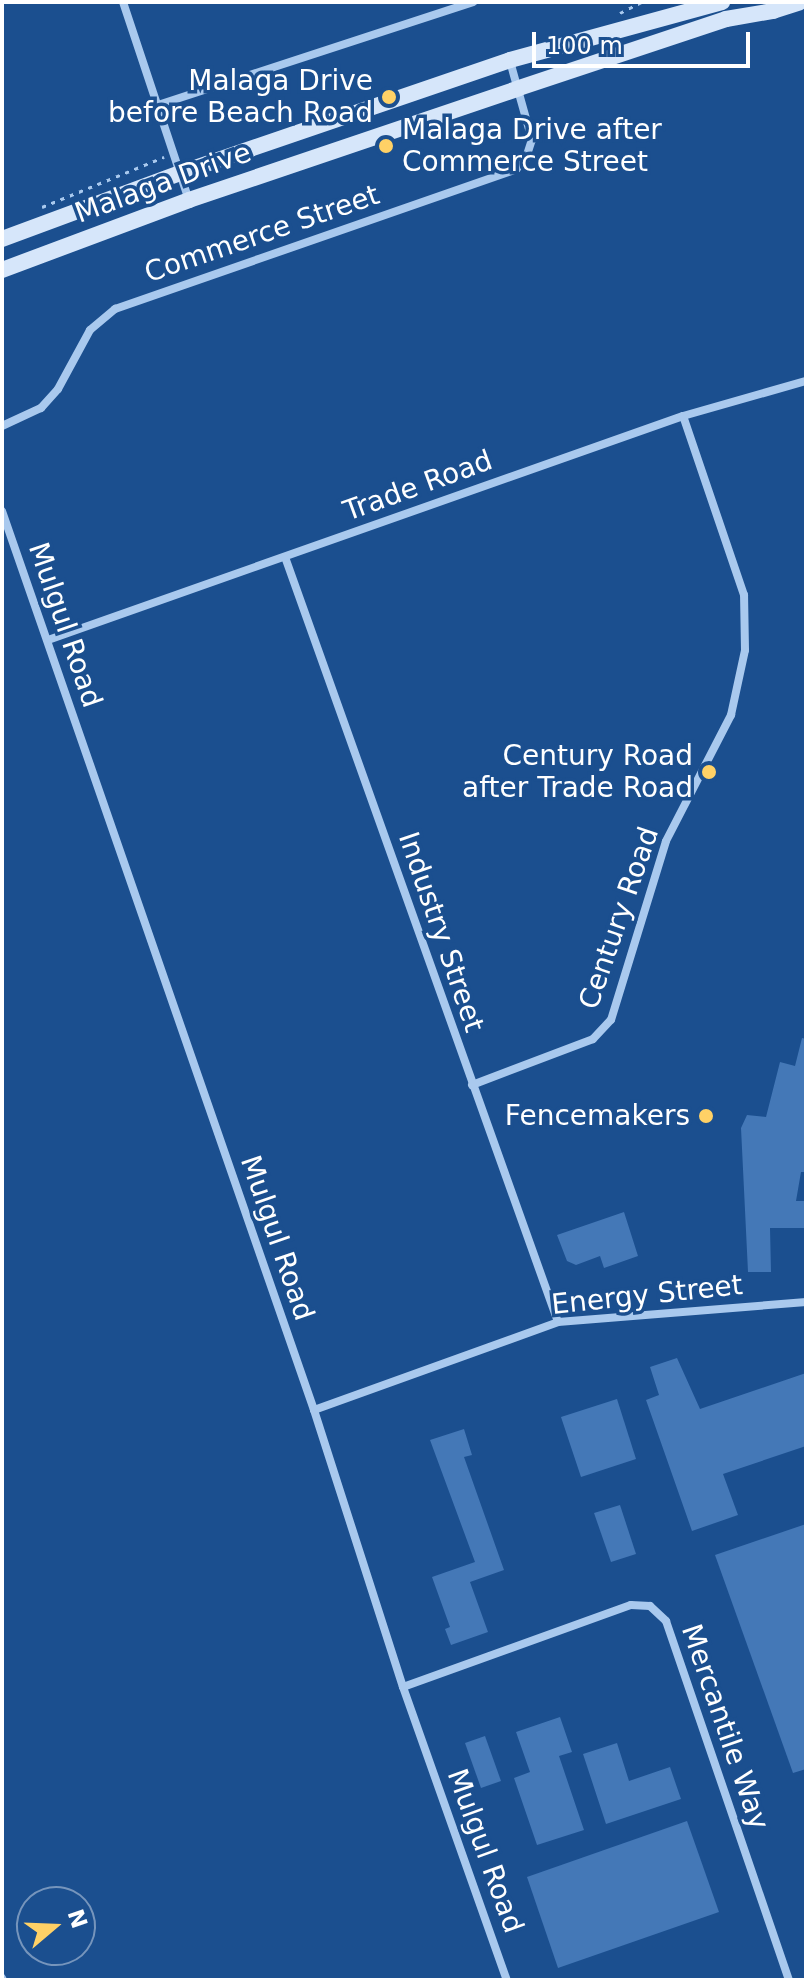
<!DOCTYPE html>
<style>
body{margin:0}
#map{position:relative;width:808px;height:1982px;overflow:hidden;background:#1b4f8f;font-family:"DejaVu Sans",sans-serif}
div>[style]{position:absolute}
.building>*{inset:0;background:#4478b7}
.path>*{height:3px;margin-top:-1.5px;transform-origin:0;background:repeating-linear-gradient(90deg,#a9c9ee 0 4px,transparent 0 10px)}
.street>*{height:8px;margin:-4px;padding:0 4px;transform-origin:4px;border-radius:4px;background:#a9c9ee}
.secondary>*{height:16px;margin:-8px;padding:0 8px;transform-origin:8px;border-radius:8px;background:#d6e6fa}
.dots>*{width:22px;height:22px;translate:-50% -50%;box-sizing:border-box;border:4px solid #1b4f8f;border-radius:50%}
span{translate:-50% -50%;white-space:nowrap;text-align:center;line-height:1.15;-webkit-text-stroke:7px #1b4f8f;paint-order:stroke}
.poi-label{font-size:28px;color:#fff}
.right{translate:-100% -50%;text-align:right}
.left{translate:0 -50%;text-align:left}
.street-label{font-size:28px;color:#fff}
.frame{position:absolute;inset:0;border:4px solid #fff;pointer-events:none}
.north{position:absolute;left:16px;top:1886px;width:80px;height:80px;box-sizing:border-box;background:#1b4f8f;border:2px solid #7695bc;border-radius:50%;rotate:71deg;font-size:22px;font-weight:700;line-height:32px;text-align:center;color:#fff}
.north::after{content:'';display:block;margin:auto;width:28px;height:36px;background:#ffd166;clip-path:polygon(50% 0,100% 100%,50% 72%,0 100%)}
.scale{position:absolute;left:532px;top:32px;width:218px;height:36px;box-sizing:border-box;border:4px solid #fff;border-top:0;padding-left:10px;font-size:24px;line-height:28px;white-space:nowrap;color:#fff;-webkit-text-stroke:6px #1b4f8f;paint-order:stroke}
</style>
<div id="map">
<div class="building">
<i style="clip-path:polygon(802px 1038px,806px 1039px,806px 1172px,801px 1172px,796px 1201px,806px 1201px,806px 1228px,770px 1228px,771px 1272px,748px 1272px,741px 1128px,747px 1115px,766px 1117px,780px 1062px,795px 1066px)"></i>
<i style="clip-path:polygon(624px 1212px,638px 1256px,604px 1268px,600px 1256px,576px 1265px,567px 1261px,557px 1235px)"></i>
<i style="clip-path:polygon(677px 1358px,700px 1409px,806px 1373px,806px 1446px,723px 1474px,738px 1515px,692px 1531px,646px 1400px,659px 1395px,650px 1367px)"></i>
<i style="clip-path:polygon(617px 1399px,636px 1459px,581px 1477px,561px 1417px)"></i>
<i style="clip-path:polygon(464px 1429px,472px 1455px,464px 1457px,504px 1570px,470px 1582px,488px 1632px,451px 1645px,445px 1629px,450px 1627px,432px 1577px,475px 1562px,430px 1440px)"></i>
<i style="clip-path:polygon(620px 1505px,636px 1554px,611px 1562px,594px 1513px)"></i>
<i style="clip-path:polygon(806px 1524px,806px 1769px,793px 1773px,715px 1555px)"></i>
<i style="clip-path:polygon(560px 1717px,572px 1752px,559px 1756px,584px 1830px,537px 1845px,514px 1778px,530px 1772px,516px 1732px)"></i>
<i style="clip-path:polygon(485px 1736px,501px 1781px,481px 1788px,465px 1743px)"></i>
<i style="clip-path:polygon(617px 1743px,629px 1781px,670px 1767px,681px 1799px,606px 1824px,583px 1754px)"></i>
<i style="clip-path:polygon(687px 1821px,719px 1912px,558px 1968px,527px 1877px)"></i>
</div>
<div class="path">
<i style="left:620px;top:13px;width:25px;rotate:-27deg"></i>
<i style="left:42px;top:207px;width:132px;rotate:-22.3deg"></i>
</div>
<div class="street">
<i style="left:123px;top:2px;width:209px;rotate:71.6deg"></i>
<i style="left:158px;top:105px;width:332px;rotate:-18.1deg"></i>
<i style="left:2px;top:426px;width:43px;rotate:-24.8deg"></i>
<i style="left:41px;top:408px;width:25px;rotate:-48deg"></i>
<i style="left:58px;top:389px;width:67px;rotate:-61.5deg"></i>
<i style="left:90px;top:330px;width:33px;rotate:-40deg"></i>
<i style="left:115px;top:309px;width:425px;rotate:-19.2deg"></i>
<i style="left:516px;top:169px;width:12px;rotate:-42deg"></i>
<i style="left:525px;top:161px;width:22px;rotate:-72deg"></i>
<i style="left:532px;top:140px;width:82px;rotate:-105.6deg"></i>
<i style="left:2px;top:511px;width:952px;rotate:70.86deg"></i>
<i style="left:314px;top:1410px;width:291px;rotate:72.2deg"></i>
<i style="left:403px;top:1687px;width:311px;rotate:70.5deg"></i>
<i style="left:285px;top:557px;width:812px;rotate:70.36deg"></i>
<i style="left:48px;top:640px;width:673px;rotate:-19.43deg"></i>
<i style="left:683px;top:416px;width:128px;rotate:-15.9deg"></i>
<i style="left:472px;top:1085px;width:129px;rotate:-20.8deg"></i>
<i style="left:593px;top:1039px;width:26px;rotate:-47deg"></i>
<i style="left:611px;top:1020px;width:187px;rotate:-72.9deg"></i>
<i style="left:666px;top:841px;width:142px;rotate:-62.7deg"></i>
<i style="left:731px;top:715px;width:66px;rotate:-77.8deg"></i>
<i style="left:745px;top:650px;width:55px;rotate:-91deg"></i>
<i style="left:744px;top:595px;width:189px;rotate:-108.8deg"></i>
<i style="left:314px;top:1410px;width:259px;rotate:-19.8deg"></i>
<i style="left:558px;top:1322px;width:249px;rotate:-4.6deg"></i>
<i style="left:403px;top:1687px;width:242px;rotate:-19.8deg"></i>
<i style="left:631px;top:1605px;width:19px;rotate:3deg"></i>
<i style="left:650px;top:1606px;width:22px;rotate:43deg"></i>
<i style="left:666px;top:1621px;width:379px;rotate:71.1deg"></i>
<i style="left:2px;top:1978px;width:2px;rotate:63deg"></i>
</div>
<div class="secondary">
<i style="left:2px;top:239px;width:190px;rotate:-20.3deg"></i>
<i style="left:180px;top:173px;width:349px;rotate:-18.9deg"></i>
<i style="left:510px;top:60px;width:220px;rotate:-15.3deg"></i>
<i style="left:2px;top:270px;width:200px;rotate:-20.5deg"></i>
<i style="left:189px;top:200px;width:348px;rotate:-18.7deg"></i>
<i style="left:519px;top:88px;width:218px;rotate:-18.4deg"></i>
<i style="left:726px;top:19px;width:48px;rotate:-9.7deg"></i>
<i style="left:773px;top:11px;width:28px;rotate:-18deg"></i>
</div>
<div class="dots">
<i style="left:389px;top:97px;background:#ffd166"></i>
<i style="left:386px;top:146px;background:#ffd166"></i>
<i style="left:709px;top:772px;background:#ffd166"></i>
<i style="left:706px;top:1116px;background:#ffd166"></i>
</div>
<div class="poi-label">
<span class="right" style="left:373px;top:97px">Malaga Drive<br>before Beach Road</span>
<span class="left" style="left:402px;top:146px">Malaga Drive after<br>Commerce Street</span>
<span class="right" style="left:693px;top:772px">Century Road<br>after Trade Road</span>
<span class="right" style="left:690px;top:1116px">Fencemakers</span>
</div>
<div class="street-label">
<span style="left:163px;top:183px;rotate:-20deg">Malaga Drive</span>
<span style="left:262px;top:234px;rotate:-19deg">Commerce Street</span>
<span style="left:418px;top:486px;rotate:-20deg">Trade Road</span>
<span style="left:65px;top:625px;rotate:71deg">Mulgul Road</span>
<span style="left:619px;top:918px;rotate:-71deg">Century Road</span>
<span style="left:441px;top:932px;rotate:71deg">Industry Street</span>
<span style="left:277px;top:1238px;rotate:71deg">Mulgul Road</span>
<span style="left:647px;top:1295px;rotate:-6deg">Energy Street</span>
<span style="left:725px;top:1727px;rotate:71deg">Mercantile Way</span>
<span style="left:485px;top:1851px;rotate:70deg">Mulgul Road</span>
</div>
<div class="frame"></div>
<div class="north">N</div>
<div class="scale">100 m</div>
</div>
